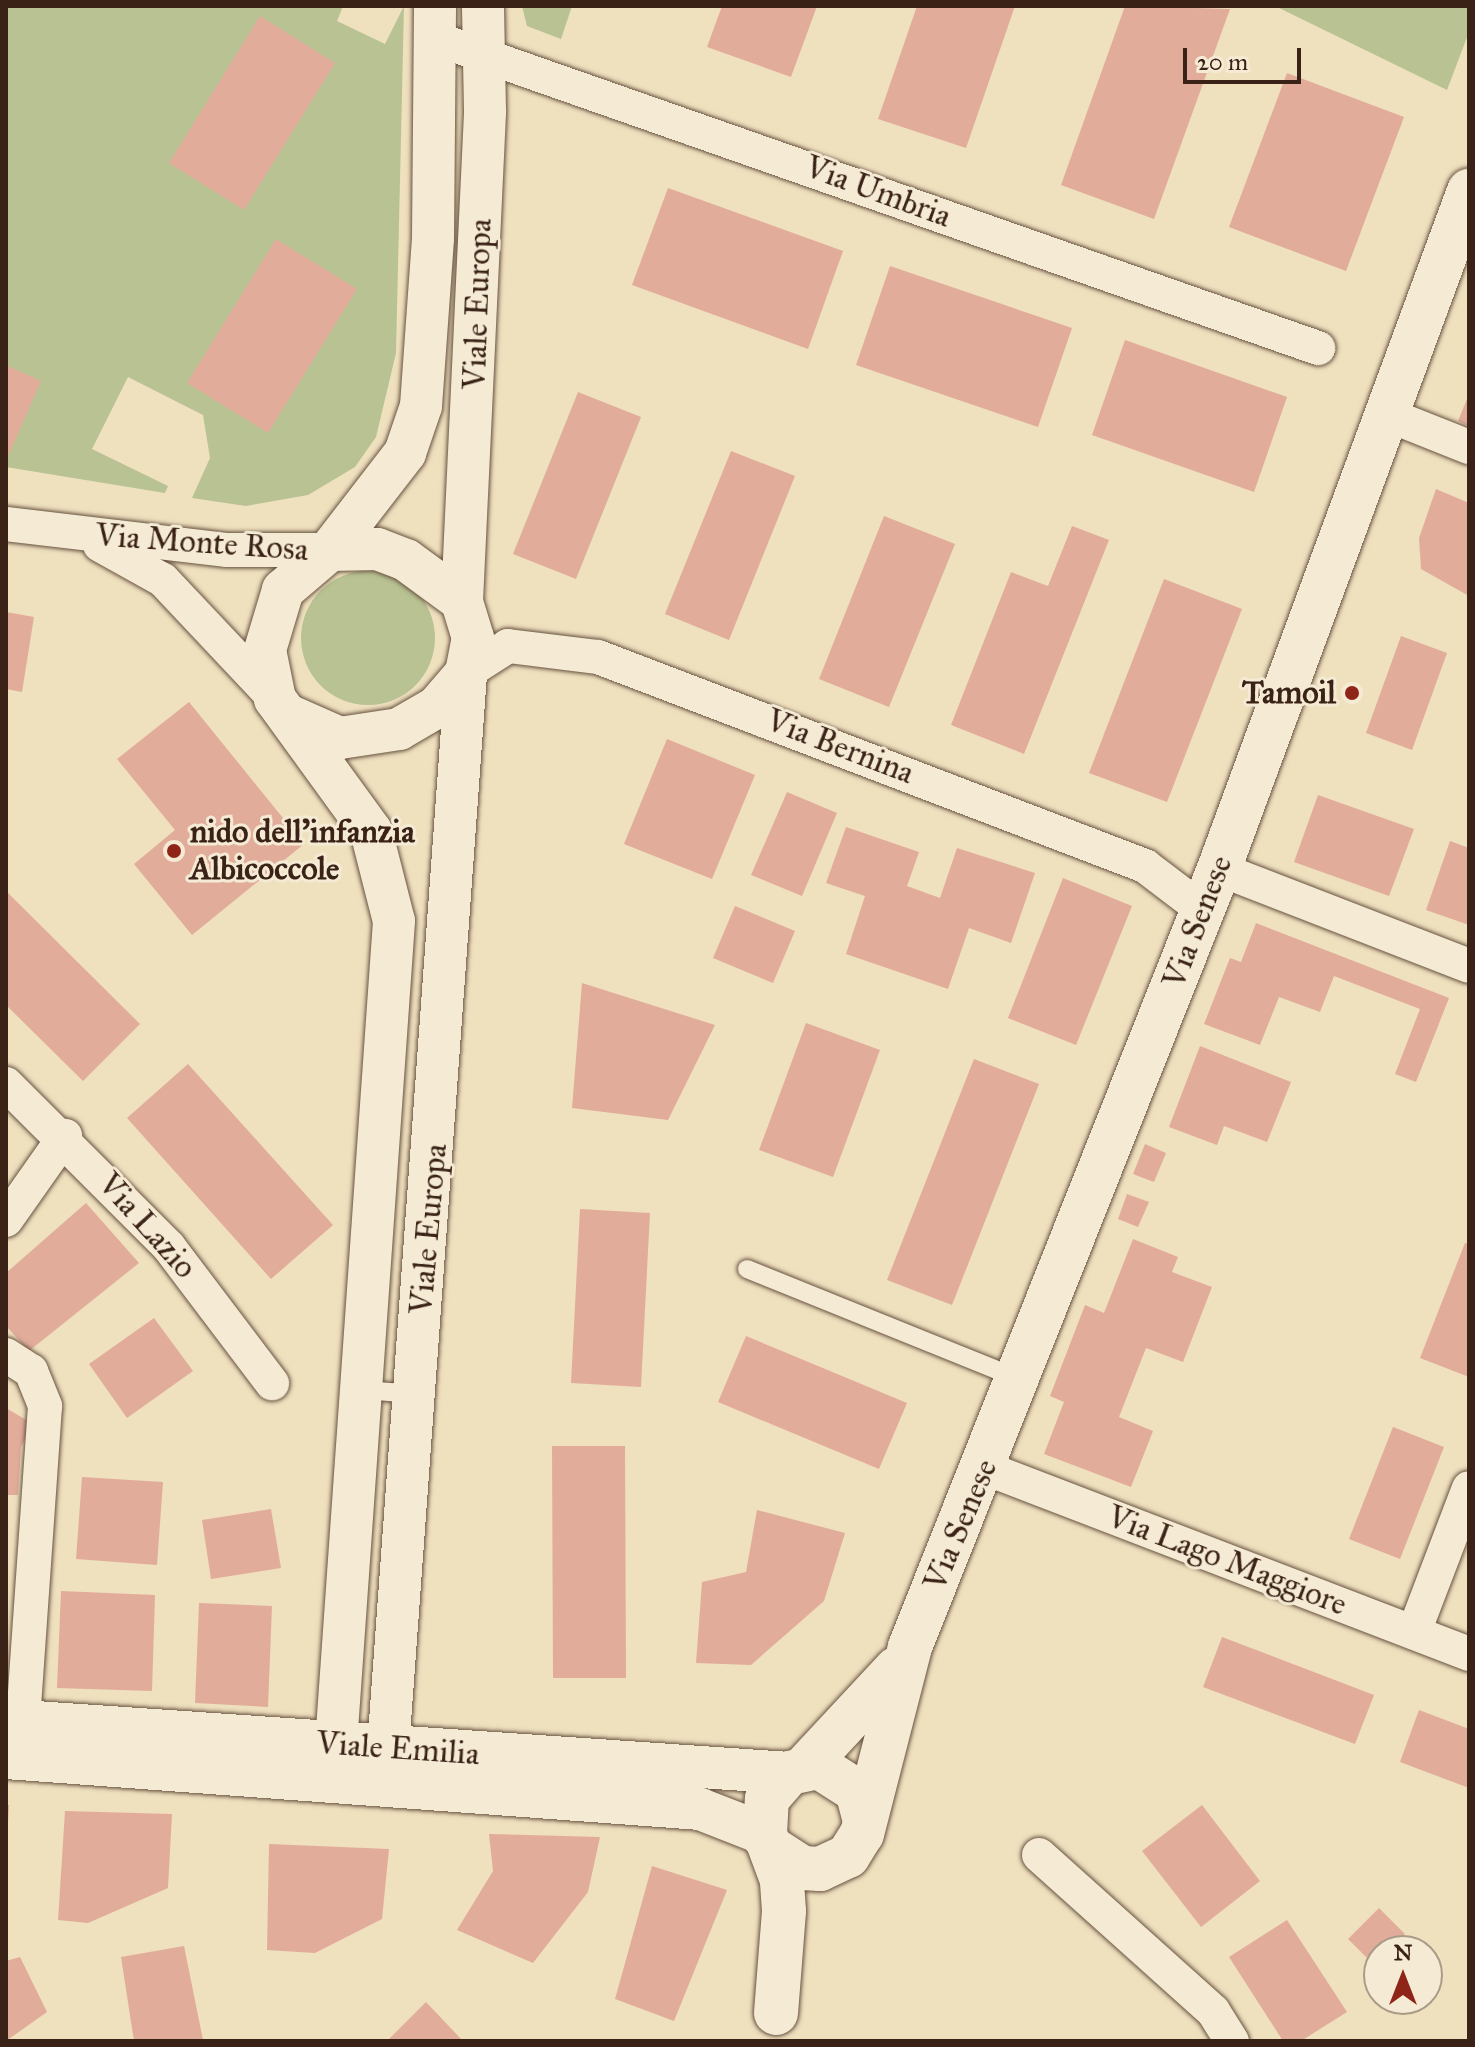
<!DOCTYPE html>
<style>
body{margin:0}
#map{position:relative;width:1475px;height:2047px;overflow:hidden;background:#efe0be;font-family:"IM FELL Great Primer",serif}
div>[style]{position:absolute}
.green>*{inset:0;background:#b8c292}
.round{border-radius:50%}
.building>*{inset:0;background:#e2ac9b}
.roads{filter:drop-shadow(0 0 2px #675240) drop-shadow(0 0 2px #675240)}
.service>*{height:18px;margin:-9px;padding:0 9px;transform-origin:9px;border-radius:9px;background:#f5ebd5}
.minor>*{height:34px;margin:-17px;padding:0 17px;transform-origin:17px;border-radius:17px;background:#f5ebd5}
.tertiary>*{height:42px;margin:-21px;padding:0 21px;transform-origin:21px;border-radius:21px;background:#f5ebd5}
.secondary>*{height:44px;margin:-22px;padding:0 22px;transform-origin:22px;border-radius:22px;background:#f5ebd5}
.dots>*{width:22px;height:22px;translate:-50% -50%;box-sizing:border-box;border:4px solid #f5ebd5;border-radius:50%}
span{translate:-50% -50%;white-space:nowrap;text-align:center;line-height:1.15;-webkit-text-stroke:6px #f5ebd5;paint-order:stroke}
.street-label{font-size:32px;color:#3a2216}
.poi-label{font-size:32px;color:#3a2216;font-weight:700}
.right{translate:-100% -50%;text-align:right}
.left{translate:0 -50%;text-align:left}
.frame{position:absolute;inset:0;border:8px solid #3a2216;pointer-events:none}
.north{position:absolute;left:1363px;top:1935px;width:80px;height:80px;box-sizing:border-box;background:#f5ebd5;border:2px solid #aa9b89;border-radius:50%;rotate:0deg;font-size:22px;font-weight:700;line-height:32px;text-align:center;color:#3a2216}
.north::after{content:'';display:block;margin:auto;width:28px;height:36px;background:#8f2418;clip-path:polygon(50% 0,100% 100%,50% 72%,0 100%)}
.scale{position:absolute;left:1183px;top:48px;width:118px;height:36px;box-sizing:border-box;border:4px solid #3a2216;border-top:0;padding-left:10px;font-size:24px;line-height:28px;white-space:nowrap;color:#3a2216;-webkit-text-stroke:6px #f5ebd5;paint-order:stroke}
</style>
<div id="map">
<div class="green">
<i style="clip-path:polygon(6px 6px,343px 6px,337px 21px,385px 44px,404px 6px,396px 353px,376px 437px,355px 467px,308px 495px,246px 506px,192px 498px,210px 458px,203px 415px,128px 377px,92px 449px,168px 486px,165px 493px,6px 467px)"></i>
<i style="clip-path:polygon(522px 6px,572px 6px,561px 39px,527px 26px)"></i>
<i style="clip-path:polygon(1275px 6px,1469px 6px,1469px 32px,1447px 90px)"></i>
<i class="round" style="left:301px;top:571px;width:134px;height:134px"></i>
</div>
<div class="building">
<i style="clip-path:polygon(722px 6px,817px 6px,791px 77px,707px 47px)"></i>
<i style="clip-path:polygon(917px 6px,1015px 6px,966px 148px,878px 119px)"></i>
<i style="clip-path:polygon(1125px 6px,1230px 9px,1154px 219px,1061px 185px)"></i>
<i style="clip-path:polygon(260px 16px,335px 63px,244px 210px,169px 163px)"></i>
<i style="clip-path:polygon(1287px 73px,1404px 117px,1346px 271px,1229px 227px)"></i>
<i style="clip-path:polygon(668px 188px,843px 251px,808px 349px,632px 285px)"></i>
<i style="clip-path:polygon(276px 239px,357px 289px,268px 433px,187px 383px)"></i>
<i style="clip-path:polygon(890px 266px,1072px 328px,1038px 427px,856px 365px)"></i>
<i style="clip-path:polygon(1125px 340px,1287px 397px,1254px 492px,1092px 435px)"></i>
<i style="clip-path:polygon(6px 365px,41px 381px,6px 461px)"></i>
<i style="clip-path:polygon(578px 392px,641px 417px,576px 579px,513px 554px)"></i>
<i style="clip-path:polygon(1469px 394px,1469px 426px,1458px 421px)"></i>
<i style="clip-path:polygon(731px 451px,795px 476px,729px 640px,665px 614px)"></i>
<i style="clip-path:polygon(1436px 489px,1469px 503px,1469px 596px,1421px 569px,1419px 538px)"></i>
<i style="clip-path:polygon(884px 516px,955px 544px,889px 707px,819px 679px)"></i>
<i style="clip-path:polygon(1072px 526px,1109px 540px,1024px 754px,951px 725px,1011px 572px,1048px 586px)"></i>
<i style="clip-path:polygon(1164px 579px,1242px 609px,1167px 802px,1089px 773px)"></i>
<i style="clip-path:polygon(6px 612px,34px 617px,22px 692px,6px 689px)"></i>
<i style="clip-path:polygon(1401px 636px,1447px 653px,1412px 750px,1366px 733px)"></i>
<i style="clip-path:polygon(189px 702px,304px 844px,192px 935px,134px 864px,175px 830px,117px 759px)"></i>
<i style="clip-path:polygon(667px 739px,755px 775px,712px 879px,624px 844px)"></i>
<i style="clip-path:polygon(787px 792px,837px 813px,802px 896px,751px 875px)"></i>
<i style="clip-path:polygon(1318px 795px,1414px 829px,1389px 896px,1294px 862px)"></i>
<i style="clip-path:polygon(846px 827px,919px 852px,907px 886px,940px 898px,957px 848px,1035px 873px,1011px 943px,969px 928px,948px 989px,846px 954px,865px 896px,826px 883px)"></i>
<i style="clip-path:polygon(1450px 841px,1469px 848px,1469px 925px,1426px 910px)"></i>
<i style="clip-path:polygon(1063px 878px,1132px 906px,1076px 1045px,1008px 1018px)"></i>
<i style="clip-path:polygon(6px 891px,140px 1024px,83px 1081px,6px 1005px)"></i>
<i style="clip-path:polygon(735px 906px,795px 931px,773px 983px,713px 958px)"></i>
<i style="clip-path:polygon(1256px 923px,1449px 998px,1416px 1082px,1395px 1074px,1420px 1009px,1334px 976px,1320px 1012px,1279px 997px,1260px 1045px,1204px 1024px,1230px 958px,1241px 962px)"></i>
<i style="clip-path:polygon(582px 983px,715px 1025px,668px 1120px,572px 1108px)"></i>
<i style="clip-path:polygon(806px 1023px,880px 1050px,833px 1177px,759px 1150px)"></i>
<i style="clip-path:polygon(1200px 1046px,1291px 1082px,1267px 1142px,1224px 1126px,1217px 1145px,1169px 1127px)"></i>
<i style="clip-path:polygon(974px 1059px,1039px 1084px,952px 1305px,887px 1280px)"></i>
<i style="clip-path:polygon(188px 1064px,333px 1225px,271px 1279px,127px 1118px)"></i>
<i style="clip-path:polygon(1145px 1144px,1166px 1153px,1154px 1182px,1133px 1174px)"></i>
<i style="clip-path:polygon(1127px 1194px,1149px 1202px,1138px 1227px,1118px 1219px)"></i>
<i style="clip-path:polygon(86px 1203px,139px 1263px,29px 1351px,6px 1326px,6px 1273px)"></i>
<i style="clip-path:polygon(580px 1209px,650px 1213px,641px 1387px,571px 1383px)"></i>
<i style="clip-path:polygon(1133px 1239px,1178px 1257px,1172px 1272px,1212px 1287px,1183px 1362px,1146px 1348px,1119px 1417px,1153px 1431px,1131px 1487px,1044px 1454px,1064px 1402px,1050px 1396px,1085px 1305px,1104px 1313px)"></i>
<i style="clip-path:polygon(1465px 1243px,1469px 1244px,1469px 1377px,1420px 1358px)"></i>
<i style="clip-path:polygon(154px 1318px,193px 1371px,127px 1418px,89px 1364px)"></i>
<i style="clip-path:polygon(746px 1336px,907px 1403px,879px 1469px,718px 1402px)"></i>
<i style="clip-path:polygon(6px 1408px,33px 1424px,21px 1447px,18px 1495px,6px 1495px)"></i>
<i style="clip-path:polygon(1393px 1427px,1444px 1447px,1400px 1559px,1349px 1539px)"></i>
<i style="clip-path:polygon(552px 1446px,625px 1446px,626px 1678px,553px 1678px)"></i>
<i style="clip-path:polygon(82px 1477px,163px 1482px,157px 1565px,76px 1559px)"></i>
<i style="clip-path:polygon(271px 1509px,281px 1568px,211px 1579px,202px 1520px)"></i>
<i style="clip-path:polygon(757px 1510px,845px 1533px,824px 1601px,751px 1665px,696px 1663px,702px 1582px,746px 1572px)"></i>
<i style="clip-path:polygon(61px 1591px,155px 1595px,152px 1691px,57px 1688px)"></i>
<i style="clip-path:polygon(199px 1603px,272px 1606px,268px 1707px,195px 1703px)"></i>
<i style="clip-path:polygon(1222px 1637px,1374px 1695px,1355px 1744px,1203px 1687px)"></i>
<i style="clip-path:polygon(1419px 1710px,1469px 1729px,1469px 1788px,1400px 1762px)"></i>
<i style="clip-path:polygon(6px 1805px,9px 1805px,6px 1859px)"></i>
<i style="clip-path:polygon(1202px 1805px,1260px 1881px,1201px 1927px,1142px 1851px)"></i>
<i style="clip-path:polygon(65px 1811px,172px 1814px,168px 1888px,88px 1923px,58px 1920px)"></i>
<i style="clip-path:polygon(489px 1834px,600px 1837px,588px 1892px,533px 1963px,457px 1930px,493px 1871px)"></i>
<i style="clip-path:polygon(269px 1844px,389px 1849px,382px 1919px,315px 1953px,267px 1950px)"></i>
<i style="clip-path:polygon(652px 1866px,727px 1890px,674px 2021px,615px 1999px)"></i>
<i style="clip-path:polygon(1379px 1908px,1405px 1934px,1379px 1951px,1374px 1965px,1348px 1939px)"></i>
<i style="clip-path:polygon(1287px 1920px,1347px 2012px,1301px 2041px,1283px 2041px,1229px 1957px)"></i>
<i style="clip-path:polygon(184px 1946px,203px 2040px,134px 2041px,121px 1957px)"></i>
<i style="clip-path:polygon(20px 1957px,47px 2012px,6px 2041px,6px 1961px)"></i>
<i style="clip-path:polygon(426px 2002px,463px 2041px,387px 2041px)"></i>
</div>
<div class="roads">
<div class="service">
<i style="left:747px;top:1269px;width:291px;rotate:22deg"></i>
<i style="left:364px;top:1390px;width:51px;rotate:4.5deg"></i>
</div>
<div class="minor">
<i style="left:437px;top:39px;width:934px;rotate:19.33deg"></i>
<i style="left:1391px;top:416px;width:84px;rotate:21.7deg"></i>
<i style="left:6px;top:524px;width:223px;rotate:6.7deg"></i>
<i style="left:227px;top:550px;width:103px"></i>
<i style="left:100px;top:545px;width:72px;rotate:29.1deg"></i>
<i style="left:163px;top:580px;width:163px;rotate:46.7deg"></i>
<i style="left:466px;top:673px;width:50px;rotate:-32.7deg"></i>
<i style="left:508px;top:646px;width:91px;rotate:7deg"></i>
<i style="left:598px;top:657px;width:586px;rotate:20.91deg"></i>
<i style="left:1145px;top:866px;width:73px;rotate:37.2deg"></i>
<i style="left:1219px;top:869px;width:268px;rotate:21.2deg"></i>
<i style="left:6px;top:1084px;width:231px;rotate:45deg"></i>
<i style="left:169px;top:1247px;width:171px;rotate:52.9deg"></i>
<i style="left:6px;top:1220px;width:103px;rotate:-54.9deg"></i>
<i style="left:6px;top:1355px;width:30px;rotate:33deg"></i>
<i style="left:31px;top:1371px;width:38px;rotate:68deg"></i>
<i style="left:45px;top:1406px;width:316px;rotate:94deg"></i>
<i style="left:985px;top:1468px;width:519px;rotate:21.02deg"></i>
<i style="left:1414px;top:1632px;width:154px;rotate:-69.1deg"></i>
<i style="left:1039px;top:1855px;width:234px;rotate:41.9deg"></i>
<i style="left:1213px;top:2011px;width:36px;rotate:58deg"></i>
</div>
<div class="tertiary">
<i style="left:330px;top:550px;width:123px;rotate:-52.3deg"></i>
<i style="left:405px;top:453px;width:50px;rotate:-71.2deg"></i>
<i style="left:421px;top:406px;width:168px;rotate:-85.9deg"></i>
<i style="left:433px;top:238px;width:232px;rotate:-89.5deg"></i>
<i style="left:462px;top:601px;width:491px;rotate:-87.3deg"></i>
<i style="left:485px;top:111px;width:105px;rotate:-91.1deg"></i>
<i style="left:290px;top:716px;width:55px;rotate:23.7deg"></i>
<i style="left:340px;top:738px;width:60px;rotate:-8.7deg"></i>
<i style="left:399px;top:729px;width:44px;rotate:-30.1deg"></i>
<i style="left:437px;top:707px;width:45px;rotate:-49.5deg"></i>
<i style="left:466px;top:673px;width:36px;rotate:-79deg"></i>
<i style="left:473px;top:638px;width:39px;rotate:-107deg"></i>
<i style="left:462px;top:601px;width:69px;rotate:-143.8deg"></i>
<i style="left:406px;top:560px;width:31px;rotate:-159deg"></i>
<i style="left:377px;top:549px;width:47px;rotate:178.8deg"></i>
<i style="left:330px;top:550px;width:62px;rotate:139.6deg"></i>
<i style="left:283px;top:590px;width:63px;rotate:106.7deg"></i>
<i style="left:265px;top:650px;width:50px;rotate:78.5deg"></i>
<i style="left:275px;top:699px;width:163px;rotate:54deg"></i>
<i style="left:371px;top:831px;width:93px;rotate:75.7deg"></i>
<i style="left:394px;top:921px;width:826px;rotate:94.03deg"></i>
<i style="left:6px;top:1720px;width:786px;rotate:3.87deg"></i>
<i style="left:388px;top:1749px;width:1079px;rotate:-85.85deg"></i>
<i style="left:6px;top:1758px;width:696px;rotate:4.2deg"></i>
<i style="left:700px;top:1809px;width:63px;rotate:21.3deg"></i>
<i style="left:759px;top:1832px;width:22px;rotate:51deg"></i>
</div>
<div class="secondary">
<i style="left:804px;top:1768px;width:135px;rotate:-47.1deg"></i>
<i style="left:773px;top:1849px;width:35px;rotate:33deg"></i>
<i style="left:802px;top:1868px;width:18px;rotate:3deg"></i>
<i style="left:820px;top:1869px;width:31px;rotate:-25deg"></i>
<i style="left:848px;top:1856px;width:26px;rotate:-58deg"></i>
<i style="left:862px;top:1834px;width:193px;rotate:-75.6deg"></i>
<i style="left:910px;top:1647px;width:837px;rotate:-68.34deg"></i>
<i style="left:1219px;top:869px;width:723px;rotate:-69.76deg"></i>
<i style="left:776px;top:2013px;width:102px;rotate:-85.5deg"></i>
<i style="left:784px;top:1911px;width:31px;rotate:-94deg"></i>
<i style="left:782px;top:1880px;width:49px;rotate:-110.3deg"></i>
<i style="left:765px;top:1834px;width:35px;rotate:-87deg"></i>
<i style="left:767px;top:1799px;width:35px;rotate:-49deg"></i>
<i style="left:790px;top:1773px;width:30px;rotate:-12deg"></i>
<i style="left:819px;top:1767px;width:45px;rotate:32.3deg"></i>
<i style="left:857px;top:1791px;width:30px;rotate:75deg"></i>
</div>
</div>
<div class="dots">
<i style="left:1352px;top:693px;background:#8f2418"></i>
<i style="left:174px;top:851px;background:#8f2418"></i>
</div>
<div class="street-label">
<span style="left:878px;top:192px;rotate:20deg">Via Umbria</span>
<span style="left:478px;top:304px;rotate:-88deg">Viale Europa</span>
<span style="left:202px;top:543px;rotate:4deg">Via Monte Rosa</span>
<span style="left:840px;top:747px;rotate:21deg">Via Bernina</span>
<span style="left:1198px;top:922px;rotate:-69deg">Via Senese</span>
<span style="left:147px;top:1226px;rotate:48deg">Via Lazio</span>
<span style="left:429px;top:1229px;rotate:-85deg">Viale Europa</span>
<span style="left:961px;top:1525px;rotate:-67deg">Via Senese</span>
<span style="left:1227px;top:1561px;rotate:21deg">Via Lago Maggiore</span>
<span style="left:398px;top:1749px;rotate:4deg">Viale Emilia</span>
</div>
<div class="poi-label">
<span class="right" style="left:1336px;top:693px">Tamoil</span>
<span class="left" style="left:190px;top:851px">nido dell'infanzia<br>Albicoccole</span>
</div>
<div class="frame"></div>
<div class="north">N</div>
<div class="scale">20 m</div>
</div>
